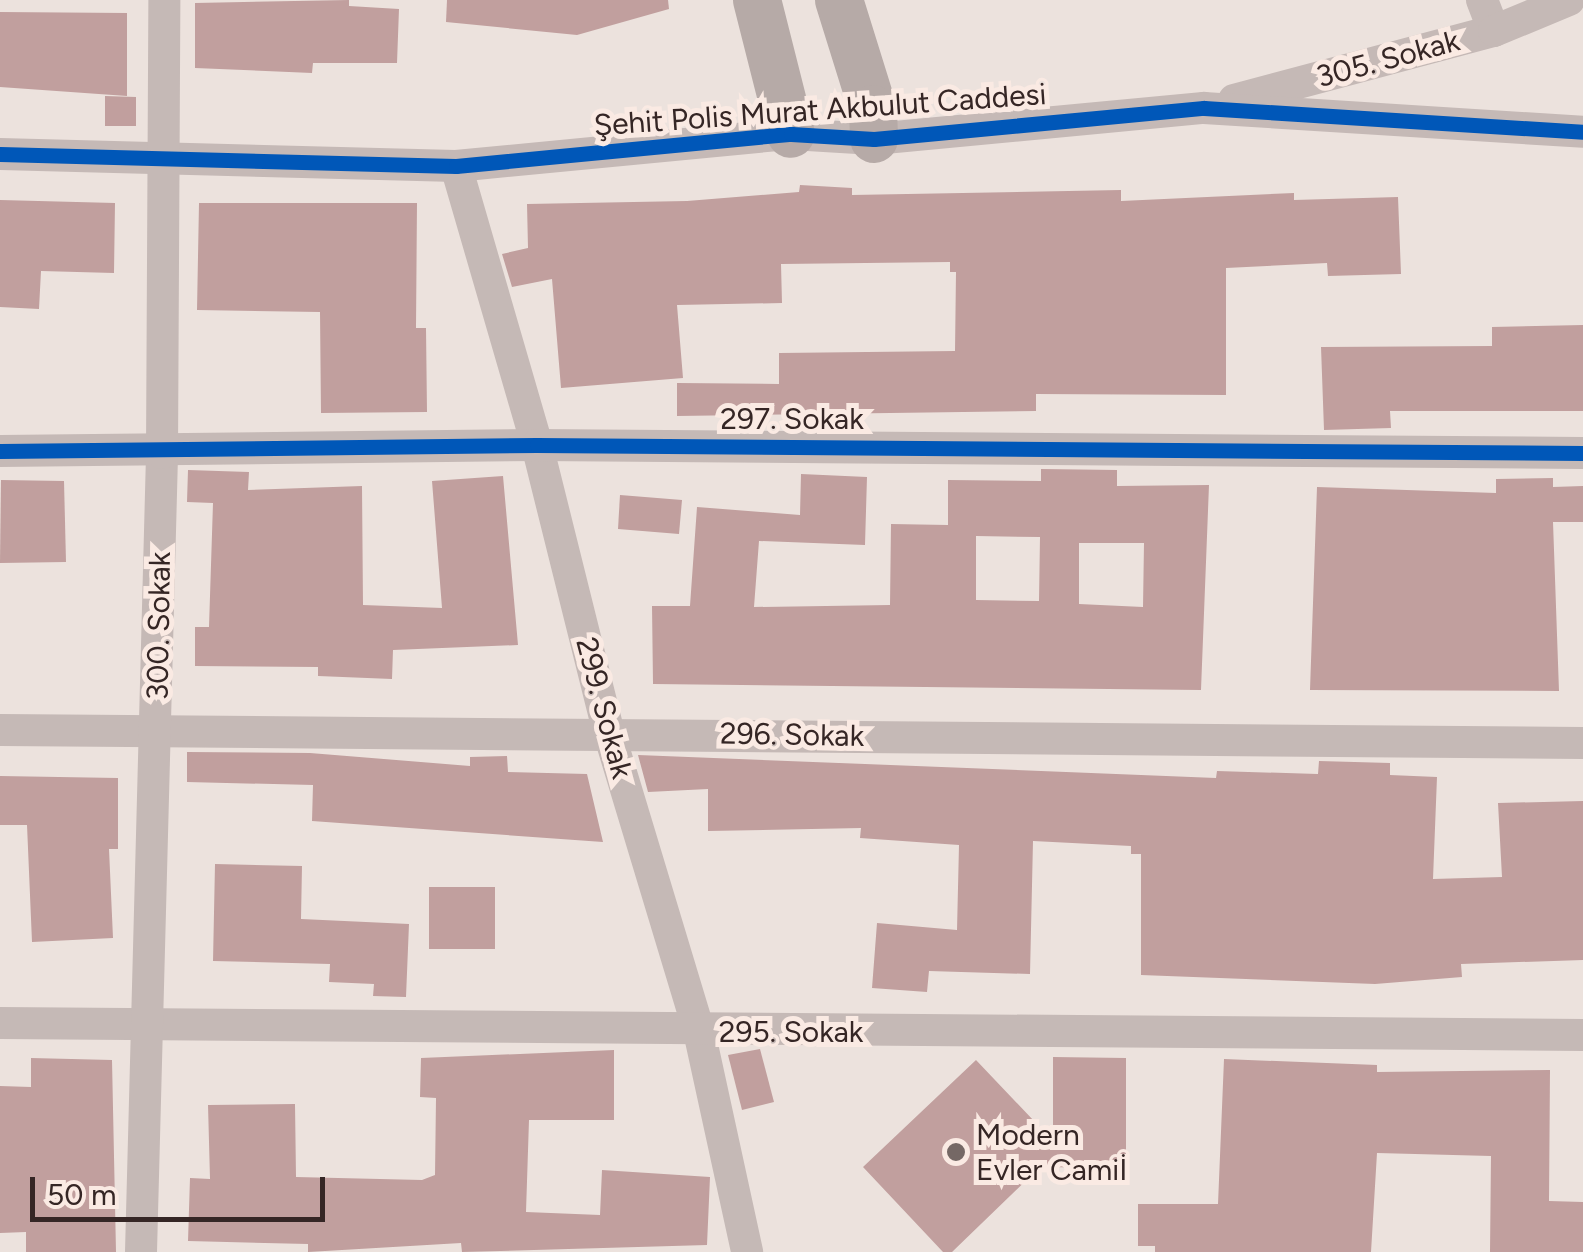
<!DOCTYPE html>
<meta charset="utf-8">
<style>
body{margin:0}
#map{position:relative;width:1583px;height:1252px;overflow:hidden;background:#ece2dd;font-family:Figtree,sans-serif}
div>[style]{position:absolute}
.building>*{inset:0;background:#c19f9e}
.street>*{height:32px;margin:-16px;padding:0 16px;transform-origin:16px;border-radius:16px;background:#c5b9b6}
.secondary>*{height:48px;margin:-24px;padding:0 24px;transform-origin:24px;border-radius:24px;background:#b6aaa7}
.cycleway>*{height:15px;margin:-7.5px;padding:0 7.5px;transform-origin:7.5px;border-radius:7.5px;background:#0057b8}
.dots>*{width:28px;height:28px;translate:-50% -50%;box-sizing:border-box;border:5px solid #faeae3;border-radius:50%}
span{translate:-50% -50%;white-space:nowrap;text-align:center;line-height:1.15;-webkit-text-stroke:10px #faeae3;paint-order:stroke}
.street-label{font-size:30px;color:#352625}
.poi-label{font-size:30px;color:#352625}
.left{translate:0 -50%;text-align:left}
.scale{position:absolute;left:30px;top:1177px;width:295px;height:45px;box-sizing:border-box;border:5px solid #352625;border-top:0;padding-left:12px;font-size:30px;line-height:35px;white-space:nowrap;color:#352625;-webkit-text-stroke:8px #faeae3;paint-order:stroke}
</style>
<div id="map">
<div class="building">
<i style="clip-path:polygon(349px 0,349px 6px,399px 9px,397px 63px,313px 63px,312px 73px,195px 68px,195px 3px)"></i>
<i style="clip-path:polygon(447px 0,668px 0,669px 9px,577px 35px,446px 22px)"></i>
<i style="clip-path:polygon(0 12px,127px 13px,127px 96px,0 87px)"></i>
<i style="clip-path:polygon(105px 96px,136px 97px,136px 126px,105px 126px)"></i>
<i style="clip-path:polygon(800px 185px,852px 188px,852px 195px,1121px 190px,1121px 201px,1294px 193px,1294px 200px,1398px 197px,1401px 274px,1328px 276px,1327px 263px,1226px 268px,1226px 395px,1036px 394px,1036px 411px,677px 416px,677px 383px,779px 384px,779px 353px,955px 351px,956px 272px,950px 272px,950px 262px,781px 264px,782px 303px,677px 305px,683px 378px,561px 388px,552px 279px,512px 287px,502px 254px,528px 248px,527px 204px,687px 201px,799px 192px)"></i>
<i style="clip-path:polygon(0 200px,115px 203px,114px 273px,41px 271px,39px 309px,0 307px)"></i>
<i style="clip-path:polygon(199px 203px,417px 203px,416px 328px,426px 328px,427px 412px,321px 413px,320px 312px,197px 310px)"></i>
<i style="clip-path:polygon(1583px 325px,1583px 411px,1390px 411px,1391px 428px,1324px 430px,1321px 347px,1492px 346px,1492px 327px)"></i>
<i style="clip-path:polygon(evenodd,1041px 469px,1117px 470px,1117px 486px,1209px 485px,1201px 690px,653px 684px,652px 606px,690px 606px,697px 507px,800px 515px,801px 474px,867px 477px,865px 545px,759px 541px,754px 607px,890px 605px,891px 524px,948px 525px,948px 480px,1041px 481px,1041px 469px,976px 536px,1040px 537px,1039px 601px,976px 600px,976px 536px,1041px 469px,1079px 543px,1144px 543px,1143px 607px,1079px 604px,1079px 543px)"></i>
<i style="clip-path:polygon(188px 470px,249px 472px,248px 490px,362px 486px,363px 605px,442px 608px,432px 481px,503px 476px,518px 645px,393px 650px,392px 679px,318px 676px,318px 667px,195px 666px,195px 627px,209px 627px,213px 503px,187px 502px)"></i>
<i style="clip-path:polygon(1553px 478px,1553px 487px,1583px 486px,1583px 522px,1553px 522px,1559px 691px,1310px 690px,1317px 487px,1496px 493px,1496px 479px)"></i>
<i style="clip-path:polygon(1px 480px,64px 481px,66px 562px,0 563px)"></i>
<i style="clip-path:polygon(620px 495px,682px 500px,679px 534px,618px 529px)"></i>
<i style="clip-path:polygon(187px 752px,310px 753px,470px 766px,470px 757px,507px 756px,508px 772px,587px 774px,603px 842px,312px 821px,313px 785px,187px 782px)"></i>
<i style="clip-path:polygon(638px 755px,1216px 778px,1217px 771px,1318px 774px,1319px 761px,1390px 763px,1390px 775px,1437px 777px,1433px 879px,1502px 877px,1498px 803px,1583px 801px,1583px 960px,1461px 964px,1462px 977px,1375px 984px,1141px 975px,1141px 854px,1131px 854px,1131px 846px,1033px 841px,1030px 974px,929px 971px,927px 992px,872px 988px,877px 923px,957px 930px,959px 845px,860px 838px,861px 828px,708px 831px,708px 789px,648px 792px)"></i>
<i style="clip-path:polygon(0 776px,118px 778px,118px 849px,109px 849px,113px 938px,32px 942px,27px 825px,0 825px)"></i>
<i style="clip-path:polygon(215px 864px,302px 866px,301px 919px,409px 924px,406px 997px,373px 996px,374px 984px,329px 982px,330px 964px,213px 961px)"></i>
<i style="clip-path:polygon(429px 887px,495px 887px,495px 949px,429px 949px)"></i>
<i style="clip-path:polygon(760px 1049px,774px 1102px,742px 1110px,728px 1055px)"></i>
<i style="clip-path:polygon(614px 1050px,614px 1120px,529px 1120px,526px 1212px,600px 1215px,602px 1170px,710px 1177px,707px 1245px,462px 1252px,461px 1243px,308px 1252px,308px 1244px,188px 1241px,190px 1178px,210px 1179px,208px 1105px,295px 1104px,296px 1177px,422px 1180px,435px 1175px,436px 1098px,420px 1097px,421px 1058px)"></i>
<i style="clip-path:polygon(1053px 1057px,1126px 1058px,1126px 1168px,1040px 1167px,952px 1252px,943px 1252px,863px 1167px,976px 1060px,1053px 1141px)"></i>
<i style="clip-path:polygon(31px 1058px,112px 1060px,116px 1252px,26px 1252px,26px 1232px,0 1233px,0 1086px,31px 1087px)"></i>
<i style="clip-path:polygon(1224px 1059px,1377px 1065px,1377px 1072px,1550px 1070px,1549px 1201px,1583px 1202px,1583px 1252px,1490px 1252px,1491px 1156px,1377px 1153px,1371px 1252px,1155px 1252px,1155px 1246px,1138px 1246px,1138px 1204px,1218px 1204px)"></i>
</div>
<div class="street">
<i style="left:1482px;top:0;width:33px;rotate:69deg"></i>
<i style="left:1234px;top:100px;width:269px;rotate:-14.9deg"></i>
<i style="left:1494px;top:31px;width:81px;rotate:-22.5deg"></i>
<i style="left:0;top:154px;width:456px;rotate:1.5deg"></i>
<i style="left:456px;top:166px;width:337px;rotate:-5.5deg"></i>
<i style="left:791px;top:134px;width:83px;rotate:3.4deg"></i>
<i style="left:874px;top:139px;width:331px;rotate:-5.4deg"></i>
<i style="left:1204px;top:108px;width:380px;rotate:3.6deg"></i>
<i style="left:456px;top:166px;width:291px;rotate:73.8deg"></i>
<i style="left:537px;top:445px;width:297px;rotate:76deg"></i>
<i style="left:609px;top:733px;width:311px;rotate:73.2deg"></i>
<i style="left:699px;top:1031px;width:226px;rotate:77.7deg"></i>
<i style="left:0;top:451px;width:537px;rotate:-0.64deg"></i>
<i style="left:537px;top:445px;width:1046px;rotate:0.44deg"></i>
<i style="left:0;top:730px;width:1583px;rotate:0.47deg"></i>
<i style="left:0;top:1023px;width:1583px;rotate:0.43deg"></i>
<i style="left:141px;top:1252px;width:799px;rotate:-88.49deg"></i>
<i style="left:162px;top:453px;width:453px;rotate:-89.7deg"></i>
</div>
<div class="secondary">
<i style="left:757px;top:0;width:138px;rotate:75.8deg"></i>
<i style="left:839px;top:0;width:114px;rotate:72.7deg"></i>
<i style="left:873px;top:109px;width:30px;rotate:88deg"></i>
</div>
<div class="cycleway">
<i style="left:0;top:154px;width:456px;rotate:1.5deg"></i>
<i style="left:456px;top:166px;width:337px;rotate:-5.5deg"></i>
<i style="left:791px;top:134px;width:83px;rotate:3.4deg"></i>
<i style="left:874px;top:139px;width:331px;rotate:-5.4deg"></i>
<i style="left:1204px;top:108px;width:380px;rotate:3.6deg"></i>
<i style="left:0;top:451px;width:537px;rotate:-0.64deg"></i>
<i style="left:537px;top:445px;width:1046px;rotate:0.44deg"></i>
</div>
<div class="dots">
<i style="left:956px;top:1152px;background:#756865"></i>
</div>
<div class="street-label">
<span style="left:1388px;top:59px;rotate:-15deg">305. Sokak</span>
<span style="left:820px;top:110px;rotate:-4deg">Şehit Polis Murat Akbulut Caddesi</span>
<span style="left:792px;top:419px">297. Sokak</span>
<span style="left:159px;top:626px;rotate:-89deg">300. Sokak</span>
<span style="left:604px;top:708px;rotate:75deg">299. Sokak</span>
<span style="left:792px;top:735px;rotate:1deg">296. Sokak</span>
<span style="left:791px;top:1032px">295. Sokak</span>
</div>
<div class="poi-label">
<span class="left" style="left:976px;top:1152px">Modern<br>Evler Camiİ</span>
</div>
<div class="scale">50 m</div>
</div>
